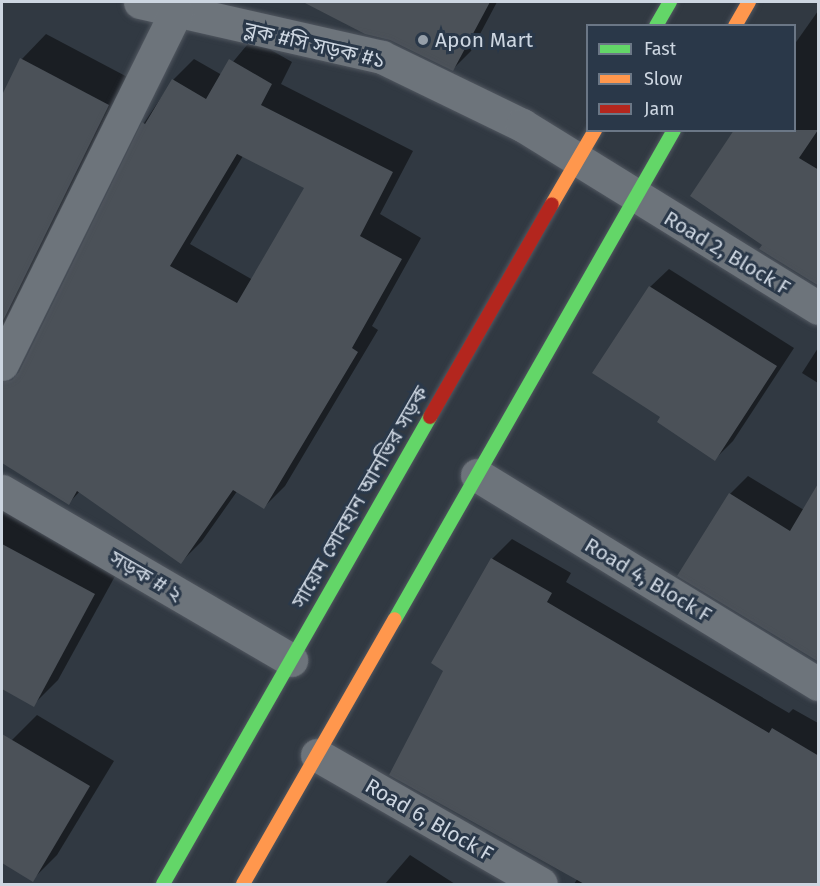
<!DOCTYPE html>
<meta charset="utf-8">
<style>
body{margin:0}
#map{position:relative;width:820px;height:886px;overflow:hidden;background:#313942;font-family:"Fira Sans","Noto Sans Bengali",sans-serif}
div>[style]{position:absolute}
.shadow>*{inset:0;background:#0007}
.building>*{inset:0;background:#4b5158}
.roads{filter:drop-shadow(0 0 2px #515760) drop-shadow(0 0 2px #515760)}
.street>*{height:33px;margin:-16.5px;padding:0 16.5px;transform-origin:16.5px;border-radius:16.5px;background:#6d747b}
.fast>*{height:14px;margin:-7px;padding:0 7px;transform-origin:7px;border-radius:7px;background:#63d668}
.slow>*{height:14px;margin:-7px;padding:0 7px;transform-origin:7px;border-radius:7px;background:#ff974d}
.jam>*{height:14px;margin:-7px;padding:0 7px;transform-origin:7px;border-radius:7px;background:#b3261e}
.dots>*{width:16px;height:16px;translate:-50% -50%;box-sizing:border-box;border:3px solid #2a3849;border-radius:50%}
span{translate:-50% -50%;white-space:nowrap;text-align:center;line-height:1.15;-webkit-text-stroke:6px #2a3849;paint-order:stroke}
.poi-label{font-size:21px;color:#cdd6e1}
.left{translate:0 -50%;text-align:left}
.street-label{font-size:21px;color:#cdd6e1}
.frame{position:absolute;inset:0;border:3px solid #cdd6e1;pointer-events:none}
.legend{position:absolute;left:586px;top:24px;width:210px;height:108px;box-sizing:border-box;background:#2a3849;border:2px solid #6b7786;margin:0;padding:8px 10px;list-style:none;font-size:18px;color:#cdd6e1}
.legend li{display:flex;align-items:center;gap:12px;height:30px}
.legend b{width:30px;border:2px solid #6b7786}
</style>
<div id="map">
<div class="shadow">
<i style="clip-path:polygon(306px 2px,497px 2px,471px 51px,453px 69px,390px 39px,366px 33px)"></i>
<i style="clip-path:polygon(818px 11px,818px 284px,794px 130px,794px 45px)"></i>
<i style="clip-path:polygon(46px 34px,133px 80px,2px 332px,2px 98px,22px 59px)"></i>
<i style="clip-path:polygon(evenodd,252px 39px,292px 62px,281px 84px,413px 151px,380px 214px,421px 238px,372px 326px,378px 330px,285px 486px,264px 507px,238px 490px,202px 541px,181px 562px,80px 491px,69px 503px,2px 461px,2px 416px,32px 367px,25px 363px,144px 123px,173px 80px,194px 59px,222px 75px,252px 39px,243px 156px,307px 187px,253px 280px,190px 244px,243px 156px)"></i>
<i style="clip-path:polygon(669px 269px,794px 348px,733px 441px,715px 459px,662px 416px,650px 287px)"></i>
<i style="clip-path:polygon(818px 348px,818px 383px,802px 373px)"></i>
<i style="clip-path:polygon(748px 476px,804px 510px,818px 661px,730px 494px)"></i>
<i style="clip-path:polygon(2px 503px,119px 569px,58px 680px,33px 705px,2px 687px)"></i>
<i style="clip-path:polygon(512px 539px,571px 573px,566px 582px,789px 713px,793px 709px,818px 723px,818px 884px,574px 884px,578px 878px,445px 670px,492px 559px)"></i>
<i style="clip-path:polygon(37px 715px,114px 761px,57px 855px,32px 880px,2px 862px,2px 758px,12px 740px)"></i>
<i style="clip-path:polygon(410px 855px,455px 884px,385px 884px)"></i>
</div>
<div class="building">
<i style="clip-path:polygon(303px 2px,490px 2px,453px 71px,390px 40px,365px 34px)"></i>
<i style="clip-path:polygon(20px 58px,109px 105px,2px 323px,2px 95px)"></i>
<i style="clip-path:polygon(evenodd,229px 59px,272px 84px,261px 105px,393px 172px,360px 236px,402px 259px,352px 348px,358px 352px,264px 509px,233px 490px,181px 564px,77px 491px,69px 505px,2px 463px,2px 382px,12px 380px,19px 372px,142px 122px,145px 124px,172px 79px,206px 99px,229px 59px,237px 154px,304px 188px,237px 303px,170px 266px,237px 154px)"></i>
<i style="clip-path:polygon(734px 130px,818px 130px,799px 158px,819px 170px,819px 286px,759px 249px,762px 245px,690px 196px)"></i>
<i style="clip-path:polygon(649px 286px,777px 366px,715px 461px,657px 422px,660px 417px,592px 373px)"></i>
<i style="clip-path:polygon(819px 482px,819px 662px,677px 576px,729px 493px,790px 531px)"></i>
<i style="clip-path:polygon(2px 544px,95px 594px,34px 707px,2px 689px)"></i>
<i style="clip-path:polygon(491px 558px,552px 593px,547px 602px,769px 733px,772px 728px,819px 756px,819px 885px,586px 885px,389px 775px,443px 671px,431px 663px)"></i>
<i style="clip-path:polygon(2px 734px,90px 786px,33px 882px,2px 863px)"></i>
</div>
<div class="roads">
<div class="street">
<i style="left:140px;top:2px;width:248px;rotate:12.8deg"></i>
<i style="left:382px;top:57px;width:156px;rotate:25.9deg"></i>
<i style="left:522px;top:125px;width:348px;rotate:31.7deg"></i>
<i style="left:2px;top:364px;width:393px;rotate:-63.7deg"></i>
<i style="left:477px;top:475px;width:400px;rotate:31.5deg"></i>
<i style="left:2px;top:491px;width:335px;rotate:30.3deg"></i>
<i style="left:317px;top:755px;width:258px;rotate:29.9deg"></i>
</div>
<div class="fast">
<i style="left:656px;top:26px;width:28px;rotate:-60deg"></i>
<i style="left:395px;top:619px;width:563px;rotate:-60.29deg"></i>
<i style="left:163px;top:884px;width:538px;rotate:-60.24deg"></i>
</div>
<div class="slow">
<i style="left:735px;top:26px;width:28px;rotate:-60deg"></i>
<i style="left:552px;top:204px;width:86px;rotate:-59.8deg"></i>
<i style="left:243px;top:884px;width:305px;rotate:-60.2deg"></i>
</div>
<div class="jam">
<i style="left:430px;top:417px;width:245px;rotate:-60.2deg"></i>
</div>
</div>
<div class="dots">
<i style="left:423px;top:40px;background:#969fa9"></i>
</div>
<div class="poi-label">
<span class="left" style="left:435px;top:40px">Apon Mart</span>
</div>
<div class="street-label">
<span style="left:315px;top:45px;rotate:13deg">ব্লক #সি সড়ক #১</span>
<span style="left:727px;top:253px;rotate:31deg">Road 2, Block F</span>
<span style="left:360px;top:497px;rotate:-60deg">সায়েম সোবহান আনভির সড়ক</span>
<span style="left:146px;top:576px;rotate:30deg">সড়ক # ২</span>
<span style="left:648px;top:580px;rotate:31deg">Road 4, Block F</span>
<span style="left:429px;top:820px;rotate:30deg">Road 6, Block F</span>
</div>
<div class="frame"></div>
<ul class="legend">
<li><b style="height:8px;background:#63d668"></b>Fast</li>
<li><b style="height:8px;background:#ff974d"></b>Slow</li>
<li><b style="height:8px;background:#b3261e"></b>Jam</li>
</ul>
</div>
